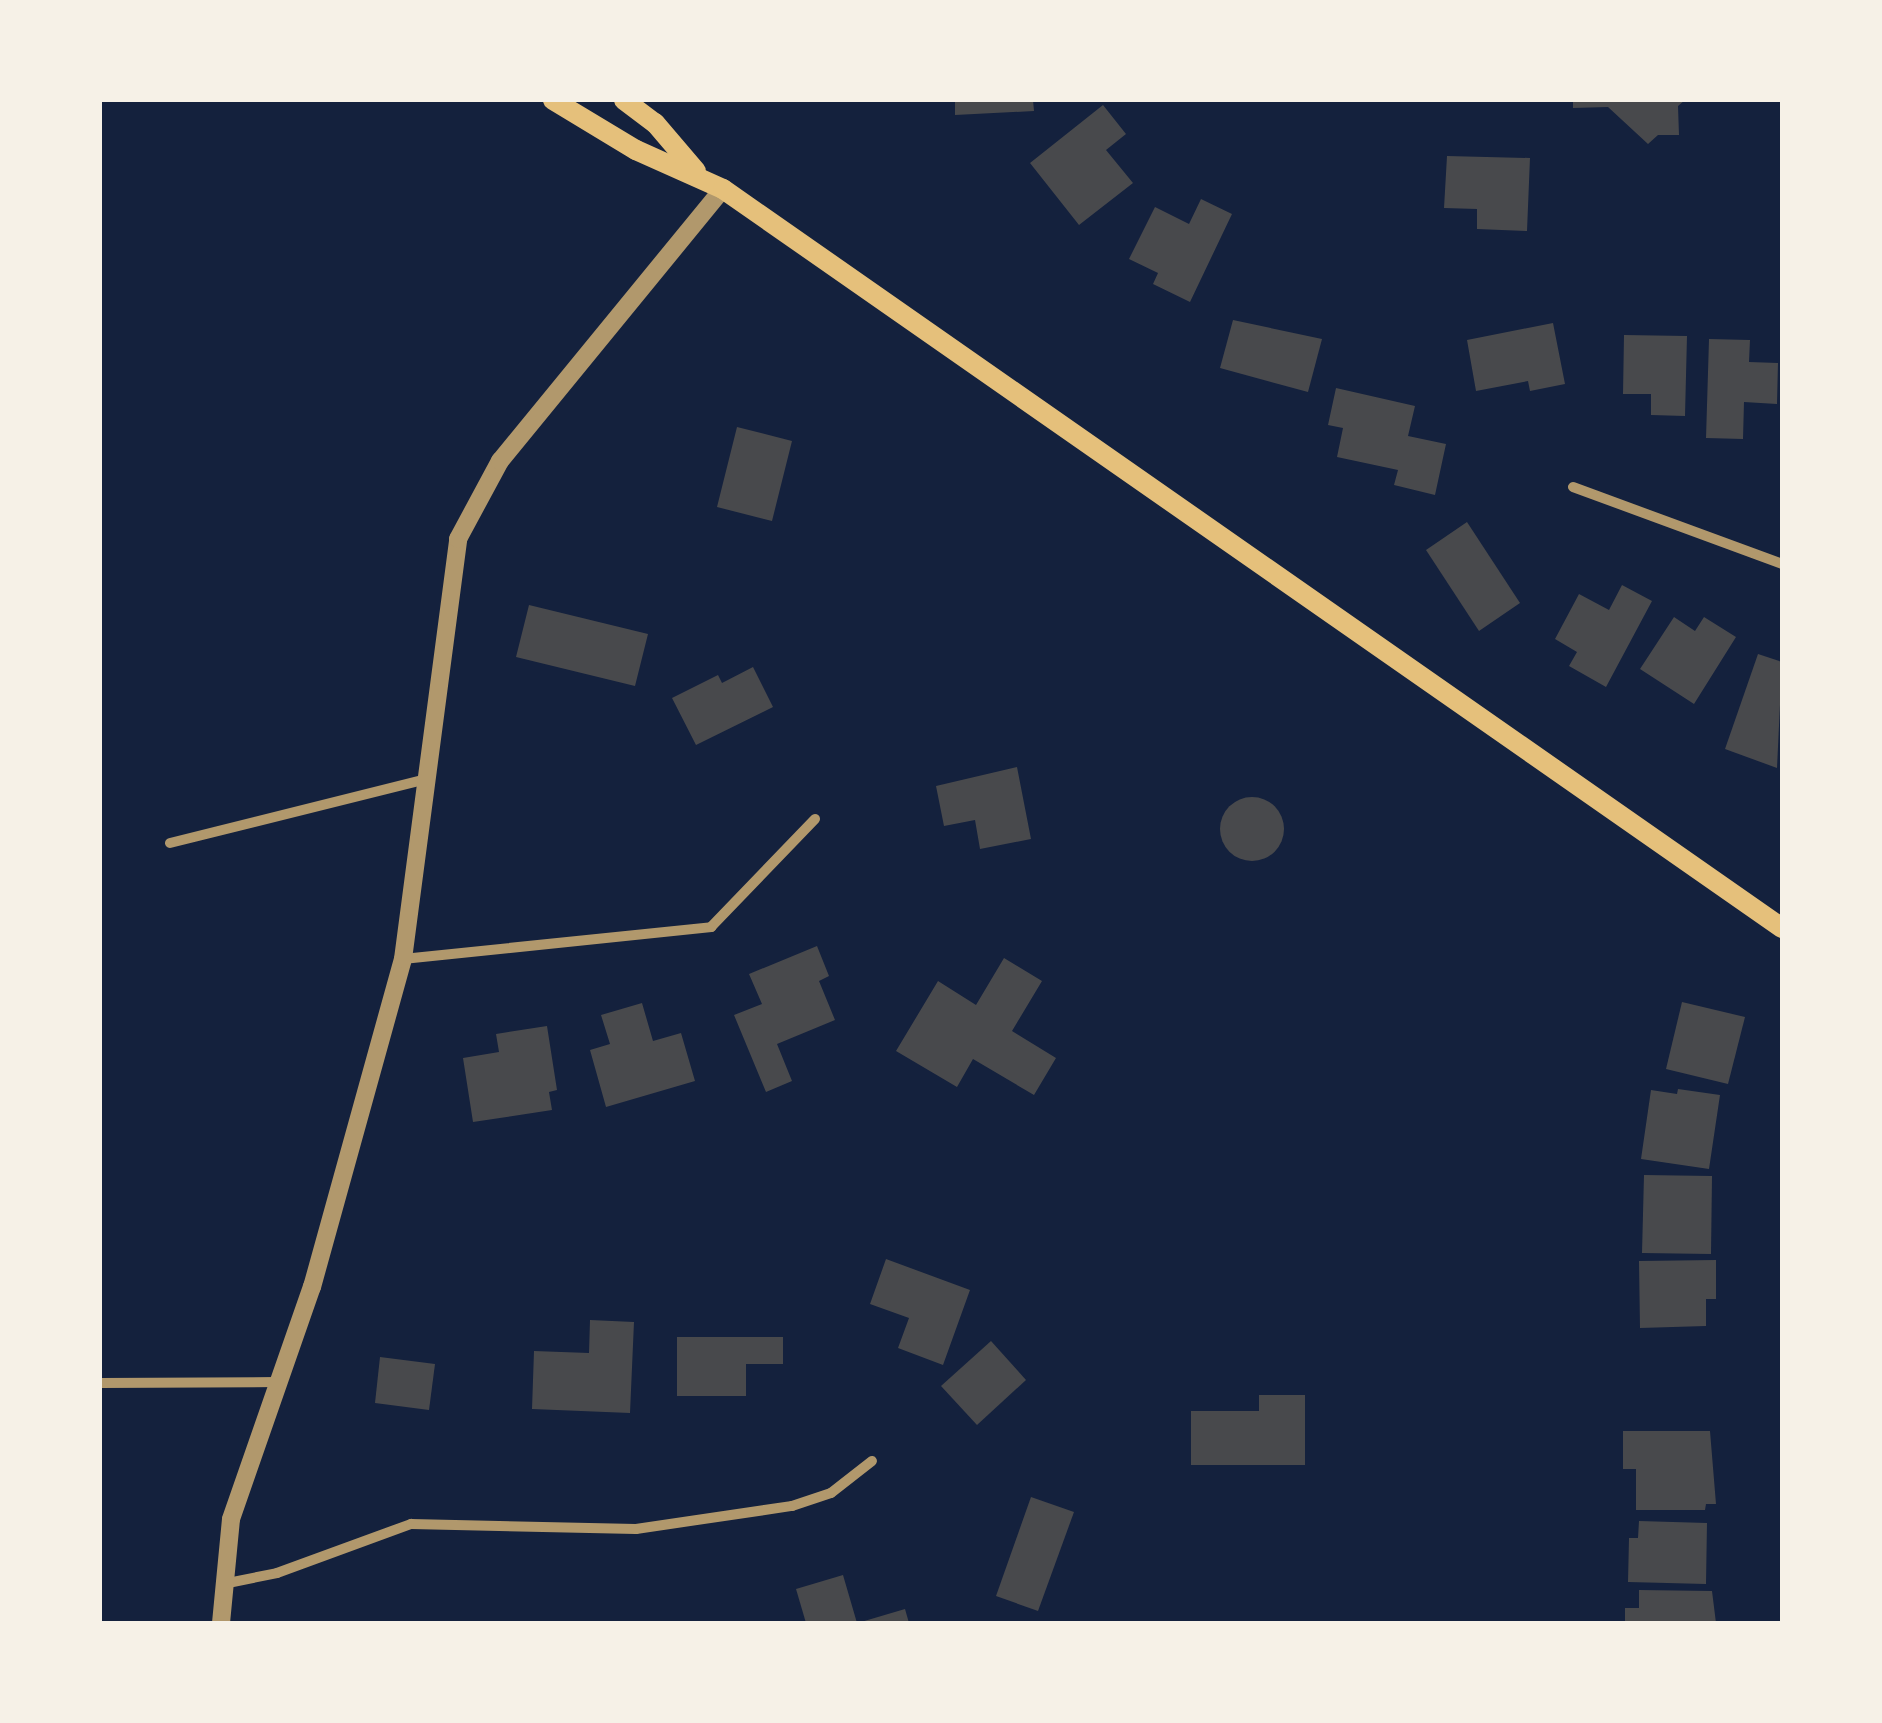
<!DOCTYPE html>
<style>
body{margin:0}
#map{position:relative;width:1882px;height:1723px;overflow:hidden;background:#14213d;font-family:Literata,serif}
div>[style]{position:absolute}
.building>*{inset:0;background:#48494c}
.round{border-radius:50%}
.minor>*{height:10px;margin:-5px;padding:0 5px;transform-origin:5px;border-radius:5px;background:#b1986c}
.tertiary>*{height:18px;margin:-9px;padding:0 9px;transform-origin:9px;border-radius:9px;background:#b1986c}
.secondary>*{height:20px;margin:-10px;padding:0 10px;transform-origin:10px;border-radius:10px;background:#e5c07b}
span{translate:-50% -50%;white-space:nowrap;text-align:center;line-height:1.15;-webkit-text-stroke:8px #f6f1e7;paint-order:stroke}
.frame{position:absolute;inset:0;border:102px solid #f6f1e7;pointer-events:none}
</style>
<div id="map">
<div class="building">
<i style="clip-path:polygon(955px 100px,1033px 100px,1034px 111px,955px 115px)"></i>
<i style="clip-path:polygon(1573px 100px,1685px 100px,1678px 106px,1679px 135px,1658px 135px,1648px 144px,1608px 107px,1573px 108px)"></i>
<i style="clip-path:polygon(1103px 105px,1126px 134px,1106px 150px,1133px 183px,1079px 225px,1030px 163px)"></i>
<i style="clip-path:polygon(1447px 156px,1530px 158px,1527px 231px,1477px 229px,1477px 209px,1444px 208px)"></i>
<i style="clip-path:polygon(1201px 199px,1232px 214px,1190px 302px,1153px 284px,1158px 273px,1129px 259px,1155px 207px,1189px 224px)"></i>
<i style="clip-path:polygon(1233px 320px,1322px 339px,1308px 392px,1220px 368px)"></i>
<i style="clip-path:polygon(1553px 323px,1565px 384px,1530px 391px,1528px 381px,1476px 391px,1467px 340px)"></i>
<i style="clip-path:polygon(1624px 335px,1687px 336px,1685px 416px,1651px 415px,1651px 394px,1623px 394px)"></i>
<i style="clip-path:polygon(1709px 339px,1750px 340px,1749px 362px,1778px 363px,1777px 404px,1744px 402px,1743px 439px,1706px 438px)"></i>
<i style="clip-path:polygon(1336px 388px,1415px 406px,1408px 436px,1446px 444px,1435px 495px,1394px 485px,1398px 470px,1337px 457px,1343px 428px,1328px 425px)"></i>
<i style="clip-path:polygon(737px 427px,792px 441px,772px 521px,717px 507px)"></i>
<i style="clip-path:polygon(1467px 522px,1520px 603px,1479px 631px,1426px 550px)"></i>
<i style="clip-path:polygon(1622px 585px,1652px 601px,1606px 687px,1569px 666px,1577px 652px,1555px 639px,1579px 594px,1609px 610px)"></i>
<i style="clip-path:polygon(529px 605px,648px 634px,635px 686px,516px 657px)"></i>
<i style="clip-path:polygon(1674px 617px,1695px 631px,1704px 617px,1736px 637px,1694px 704px,1640px 669px)"></i>
<i style="clip-path:polygon(1758px 654px,1782px 662px,1777px 768px,1725px 749px)"></i>
<i style="clip-path:polygon(753px 667px,773px 707px,696px 745px,672px 698px,718px 675px,722px 683px)"></i>
<i style="clip-path:polygon(1017px 767px,1031px 839px,980px 849px,975px 820px,944px 826px,936px 786px)"></i>
<i class="round" style="left:1220px;top:797px;width:64px;height:64px"></i>
<i style="clip-path:polygon(817px 946px,829px 976px,819px 981px,835px 1020px,777px 1044px,792px 1081px,766px 1092px,734px 1015px,762px 1004px,749px 974px)"></i>
<i style="clip-path:polygon(1004px 958px,1042px 981px,1012px 1031px,1056px 1058px,1034px 1095px,973px 1059px,957px 1087px,896px 1051px,938px 981px,976px 1005px)"></i>
<i style="clip-path:polygon(1682px 1002px,1745px 1017px,1728px 1084px,1666px 1069px)"></i>
<i style="clip-path:polygon(642px 1003px,653px 1041px,681px 1033px,695px 1081px,606px 1107px,590px 1050px,610px 1044px,601px 1015px)"></i>
<i style="clip-path:polygon(547px 1026px,557px 1090px,549px 1092px,552px 1110px,473px 1122px,463px 1058px,499px 1052px,496px 1034px)"></i>
<i style="clip-path:polygon(1678px 1089px,1720px 1095px,1709px 1169px,1641px 1159px,1651px 1090px,1677px 1094px)"></i>
<i style="clip-path:polygon(1644px 1175px,1712px 1176px,1711px 1254px,1642px 1253px)"></i>
<i style="clip-path:polygon(886px 1259px,970px 1290px,943px 1365px,898px 1348px,909px 1318px,870px 1304px)"></i>
<i style="clip-path:polygon(1716px 1260px,1716px 1299px,1706px 1299px,1706px 1326px,1640px 1328px,1639px 1261px)"></i>
<i style="clip-path:polygon(590px 1320px,634px 1322px,630px 1413px,532px 1409px,534px 1351px,589px 1353px)"></i>
<i style="clip-path:polygon(677px 1337px,783px 1337px,783px 1364px,746px 1364px,746px 1396px,677px 1396px)"></i>
<i style="clip-path:polygon(991px 1341px,1026px 1380px,977px 1425px,941px 1386px)"></i>
<i style="clip-path:polygon(380px 1357px,435px 1364px,429px 1410px,375px 1403px)"></i>
<i style="clip-path:polygon(1259px 1395px,1305px 1395px,1305px 1465px,1191px 1465px,1191px 1411px,1259px 1411px)"></i>
<i style="clip-path:polygon(1623px 1431px,1710px 1431px,1716px 1504px,1706px 1504px,1705px 1510px,1636px 1510px,1636px 1469px,1623px 1469px)"></i>
<i style="clip-path:polygon(1031px 1497px,1074px 1512px,1038px 1611px,996px 1596px)"></i>
<i style="clip-path:polygon(1639px 1521px,1707px 1523px,1706px 1584px,1628px 1582px,1629px 1538px,1638px 1538px)"></i>
<i style="clip-path:polygon(843px 1575px,857px 1623px,806px 1623px,796px 1589px)"></i>
<i style="clip-path:polygon(1639px 1590px,1712px 1591px,1716px 1623px,1625px 1623px,1625px 1608px,1639px 1608px)"></i>
<i style="clip-path:polygon(905px 1609px,909px 1623px,861px 1623px,861px 1622px)"></i>
</div>
<div class="minor">
<i style="left:1573px;top:487px;width:223px;rotate:20.2deg"></i>
<i style="left:170px;top:843px;width:265px;rotate:-14deg"></i>
<i style="left:403px;top:959px;width:310px;rotate:-5.9deg"></i>
<i style="left:711px;top:927px;width:150px;rotate:-46.1deg"></i>
<i style="left:100px;top:1383px;width:178px;rotate:-0.3deg"></i>
<i style="left:223px;top:1584px;width:55px;rotate:-11.5deg"></i>
<i style="left:277px;top:1573px;width:143px;rotate:-20.1deg"></i>
<i style="left:411px;top:1524px;width:225px;rotate:1.3deg"></i>
<i style="left:636px;top:1529px;width:158px;rotate:-8.4deg"></i>
<i style="left:792px;top:1506px;width:41px;rotate:-18.4deg"></i>
<i style="left:831px;top:1493px;width:52px;rotate:-38deg"></i>
</div>
<div class="tertiary">
<i style="left:221px;top:1623px;width:104px;rotate:-84.5deg"></i>
<i style="left:231px;top:1519px;width:246px;rotate:-70.8deg"></i>
<i style="left:312px;top:1287px;width:340px;rotate:-74.5deg"></i>
<i style="left:403px;top:959px;width:424px;rotate:-82.5deg"></i>
<i style="left:458px;top:539px;width:89px;rotate:-61.7deg"></i>
<i style="left:500px;top:461px;width:352px;rotate:-50.7deg"></i>
</div>
<div class="secondary">
<i style="left:553px;top:100px;width:97px;rotate:31.1deg"></i>
<i style="left:636px;top:150px;width:95px;rotate:24.1deg"></i>
<i style="left:723px;top:189px;width:1291px;rotate:34.91deg"></i>
<i style="left:624px;top:100px;width:39px;rotate:37deg"></i>
<i style="left:655px;top:123px;width:63px;rotate:49.5deg"></i>
</div>
<div class="frame"></div>
</div>
